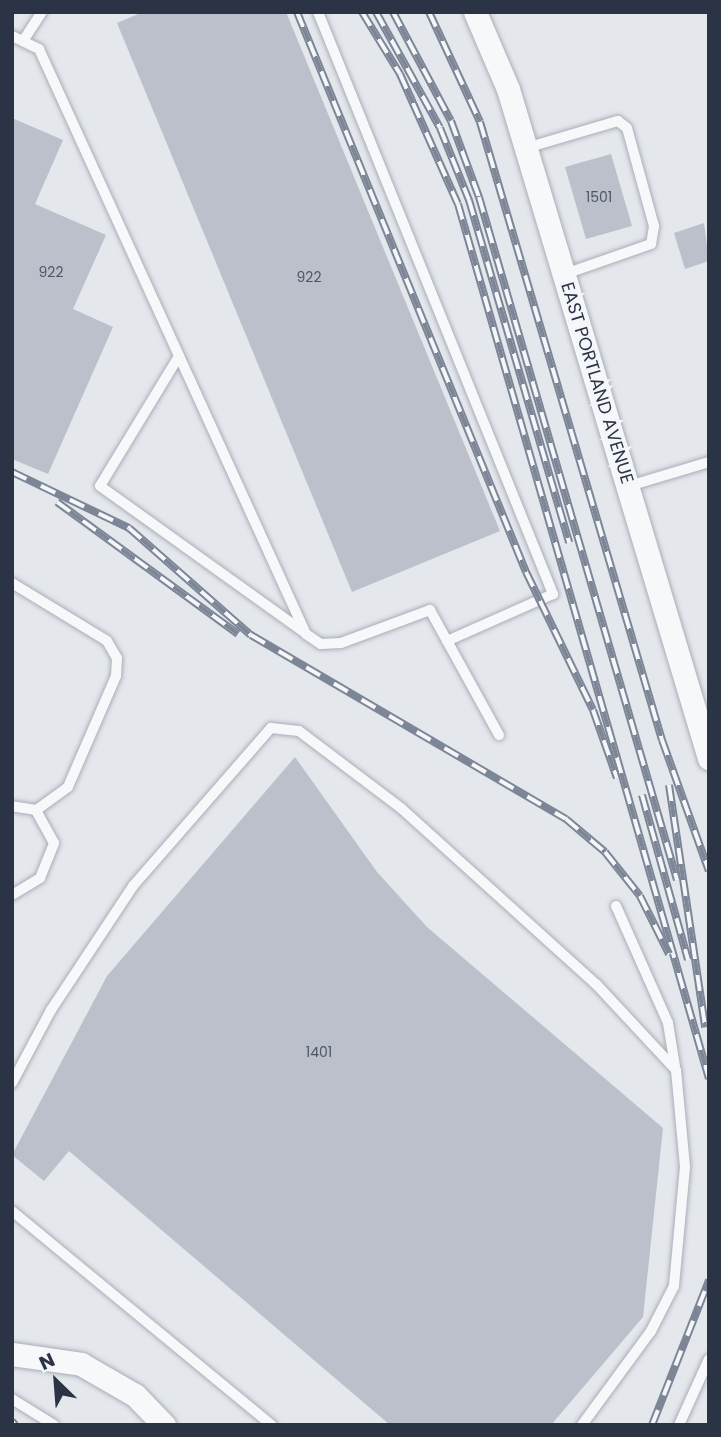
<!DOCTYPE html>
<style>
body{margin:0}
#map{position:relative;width:721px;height:1437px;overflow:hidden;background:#e4e7ec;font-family:Poppins,sans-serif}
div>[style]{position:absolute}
.building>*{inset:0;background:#bbc0ca}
.roads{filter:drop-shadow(0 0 2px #a9aeb7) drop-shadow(0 0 2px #a9aeb7)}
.service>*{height:10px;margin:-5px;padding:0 5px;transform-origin:5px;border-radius:5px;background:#f7f8fa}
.tertiary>*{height:23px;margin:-11.5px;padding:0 11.5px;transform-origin:11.5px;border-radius:11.5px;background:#f7f8fa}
.rail>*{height:8px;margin-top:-4px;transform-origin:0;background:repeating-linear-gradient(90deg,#f4f6f9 0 16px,#7d8696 0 32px);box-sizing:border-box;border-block:2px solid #7d8696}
span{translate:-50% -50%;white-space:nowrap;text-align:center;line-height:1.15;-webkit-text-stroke:7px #f4f6f9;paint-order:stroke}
.number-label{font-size:14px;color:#4f5766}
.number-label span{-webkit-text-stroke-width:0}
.street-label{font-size:18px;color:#2b3445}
.frame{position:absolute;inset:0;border:14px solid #2b3445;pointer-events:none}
.north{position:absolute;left:21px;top:1346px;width:70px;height:70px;-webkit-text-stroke:5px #f4f6f9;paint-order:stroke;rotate:335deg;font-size:19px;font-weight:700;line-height:28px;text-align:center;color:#2b3445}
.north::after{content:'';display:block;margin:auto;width:24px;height:32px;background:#2b3445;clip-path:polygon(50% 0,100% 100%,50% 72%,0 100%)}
</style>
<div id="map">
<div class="building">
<i style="clip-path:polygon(143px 12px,286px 12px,500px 531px,352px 592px,117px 23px)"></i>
<i style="clip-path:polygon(12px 118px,63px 140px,35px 204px,106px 235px,73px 309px,113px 327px,48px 474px,12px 459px)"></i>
<i style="clip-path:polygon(611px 154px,632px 226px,586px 239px,565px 167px)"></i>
<i style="clip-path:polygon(704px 223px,709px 261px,685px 269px,674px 233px)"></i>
<i style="clip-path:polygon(295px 757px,377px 872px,427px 927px,663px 1128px,643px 1317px,551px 1425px,390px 1425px,69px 1151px,44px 1181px,12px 1155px,107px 976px)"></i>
</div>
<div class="roads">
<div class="service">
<i style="left:318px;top:12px;width:628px;rotate:68.01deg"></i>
<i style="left:553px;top:594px;width:116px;rotate:156.1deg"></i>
<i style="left:12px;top:36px;width:30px;rotate:26deg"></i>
<i style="left:39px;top:49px;width:643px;rotate:65.47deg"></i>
<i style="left:306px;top:634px;width:18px;rotate:34deg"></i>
<i style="left:321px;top:644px;width:20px;rotate:-3deg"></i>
<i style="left:341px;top:643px;width:95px;rotate:-20.3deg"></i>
<i style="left:430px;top:610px;width:143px;rotate:61.1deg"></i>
<i style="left:23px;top:41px;width:35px;rotate:-57deg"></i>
<i style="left:526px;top:148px;width:96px;rotate:-16.4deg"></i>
<i style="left:618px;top:121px;width:11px;rotate:38deg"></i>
<i style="left:627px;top:128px;width:102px;rotate:74.6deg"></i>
<i style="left:654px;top:226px;width:18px;rotate:99deg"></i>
<i style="left:651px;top:244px;width:91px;rotate:160.8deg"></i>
<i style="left:179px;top:356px;width:152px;rotate:121.3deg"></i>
<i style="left:100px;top:486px;width:252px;rotate:35.6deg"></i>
<i style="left:629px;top:486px;width:84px;rotate:-16.7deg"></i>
<i style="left:12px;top:583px;width:111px;rotate:31.4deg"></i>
<i style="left:107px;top:641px;width:20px;rotate:60deg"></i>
<i style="left:117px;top:658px;width:18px;rotate:93deg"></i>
<i style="left:116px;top:676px;width:121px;rotate:113.4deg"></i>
<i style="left:68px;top:787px;width:39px;rotate:144deg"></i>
<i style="left:36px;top:810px;width:24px;rotate:-171deg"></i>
<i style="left:12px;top:895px;width:33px;rotate:-31deg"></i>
<i style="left:40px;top:878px;width:38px;rotate:-68deg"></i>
<i style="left:54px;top:843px;width:38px;rotate:-119deg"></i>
<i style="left:616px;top:906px;width:128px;rotate:66deg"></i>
<i style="left:668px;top:1023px;width:44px;rotate:80.8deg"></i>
<i style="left:12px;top:1083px;width:83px;rotate:-61.9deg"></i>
<i style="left:51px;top:1010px;width:149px;rotate:-56.5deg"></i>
<i style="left:133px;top:886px;width:210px;rotate:-48.9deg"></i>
<i style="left:271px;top:728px;width:28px;rotate:6deg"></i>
<i style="left:299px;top:731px;width:129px;rotate:37.1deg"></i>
<i style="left:402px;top:809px;width:261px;rotate:42.1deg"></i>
<i style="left:596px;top:984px;width:117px;rotate:47.1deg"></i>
<i style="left:676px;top:1070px;width:97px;rotate:84.7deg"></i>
<i style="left:685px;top:1167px;width:120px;rotate:95.3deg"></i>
<i style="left:674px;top:1286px;width:51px;rotate:117.1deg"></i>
<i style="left:651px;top:1331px;width:117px;rotate:126.3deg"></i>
<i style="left:12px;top:1211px;width:337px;rotate:39.5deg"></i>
<i style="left:12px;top:1399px;width:49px;rotate:31.8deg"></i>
<i style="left:679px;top:1425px;width:72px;rotate:-65.6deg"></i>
</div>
<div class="tertiary">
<i style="left:475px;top:12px;width:84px;rotate:66.8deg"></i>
<i style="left:508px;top:89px;width:699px;rotate:73.28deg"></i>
<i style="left:12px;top:1354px;width:70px;rotate:8.2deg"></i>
<i style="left:81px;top:1364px;width:62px;rotate:29.9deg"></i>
<i style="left:135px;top:1395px;width:42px;rotate:46deg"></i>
</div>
</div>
<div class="rail">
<i style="left:297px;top:12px;width:605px;rotate:67.76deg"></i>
<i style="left:526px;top:572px;width:153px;rotate:64.1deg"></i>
<i style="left:593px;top:710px;width:72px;rotate:70.6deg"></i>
<i style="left:362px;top:12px;width:73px;rotate:58.5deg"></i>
<i style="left:400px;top:74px;width:142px;rotate:66deg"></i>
<i style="left:458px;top:204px;width:910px;rotate:73.99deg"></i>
<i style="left:376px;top:12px;width:132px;rotate:61.1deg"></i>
<i style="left:440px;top:128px;width:78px;rotate:68.1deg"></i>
<i style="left:469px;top:200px;width:357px;rotate:73.7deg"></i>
<i style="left:393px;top:12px;width:123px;rotate:62deg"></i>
<i style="left:451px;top:121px;width:81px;rotate:69.8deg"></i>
<i style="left:479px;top:197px;width:711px;rotate:73.83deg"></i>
<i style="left:429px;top:12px;width:121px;rotate:65.1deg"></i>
<i style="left:480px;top:122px;width:644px;rotate:73.59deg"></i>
<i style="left:662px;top:740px;width:139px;rotate:70.3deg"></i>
<i style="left:12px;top:472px;width:130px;rotate:25.6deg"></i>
<i style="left:129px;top:528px;width:162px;rotate:41.3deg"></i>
<i style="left:251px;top:635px;width:365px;rotate:30.3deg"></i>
<i style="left:566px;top:819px;width:51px;rotate:40.2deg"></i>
<i style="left:605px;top:852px;width:56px;rotate:51.5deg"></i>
<i style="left:640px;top:896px;width:65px;rotate:63.4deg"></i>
<i style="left:57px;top:502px;width:224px;rotate:36.1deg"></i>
<i style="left:669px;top:785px;width:245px;rotate:81.5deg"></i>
<i style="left:642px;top:795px;width:171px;rotate:74.4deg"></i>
<i style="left:12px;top:1421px;width:5px;rotate:53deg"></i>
<i style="left:652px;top:1425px;width:156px;rotate:-68.5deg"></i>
</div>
<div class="number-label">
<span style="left:599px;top:197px">1501</span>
<span style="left:51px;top:272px">922</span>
<span style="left:309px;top:277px">922</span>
<span style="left:319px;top:1052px">1401</span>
</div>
<div class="street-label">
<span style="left:597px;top:383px;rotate:73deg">EAST PORTLAND AVENUE</span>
</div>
<div class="frame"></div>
<div class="north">N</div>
</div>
